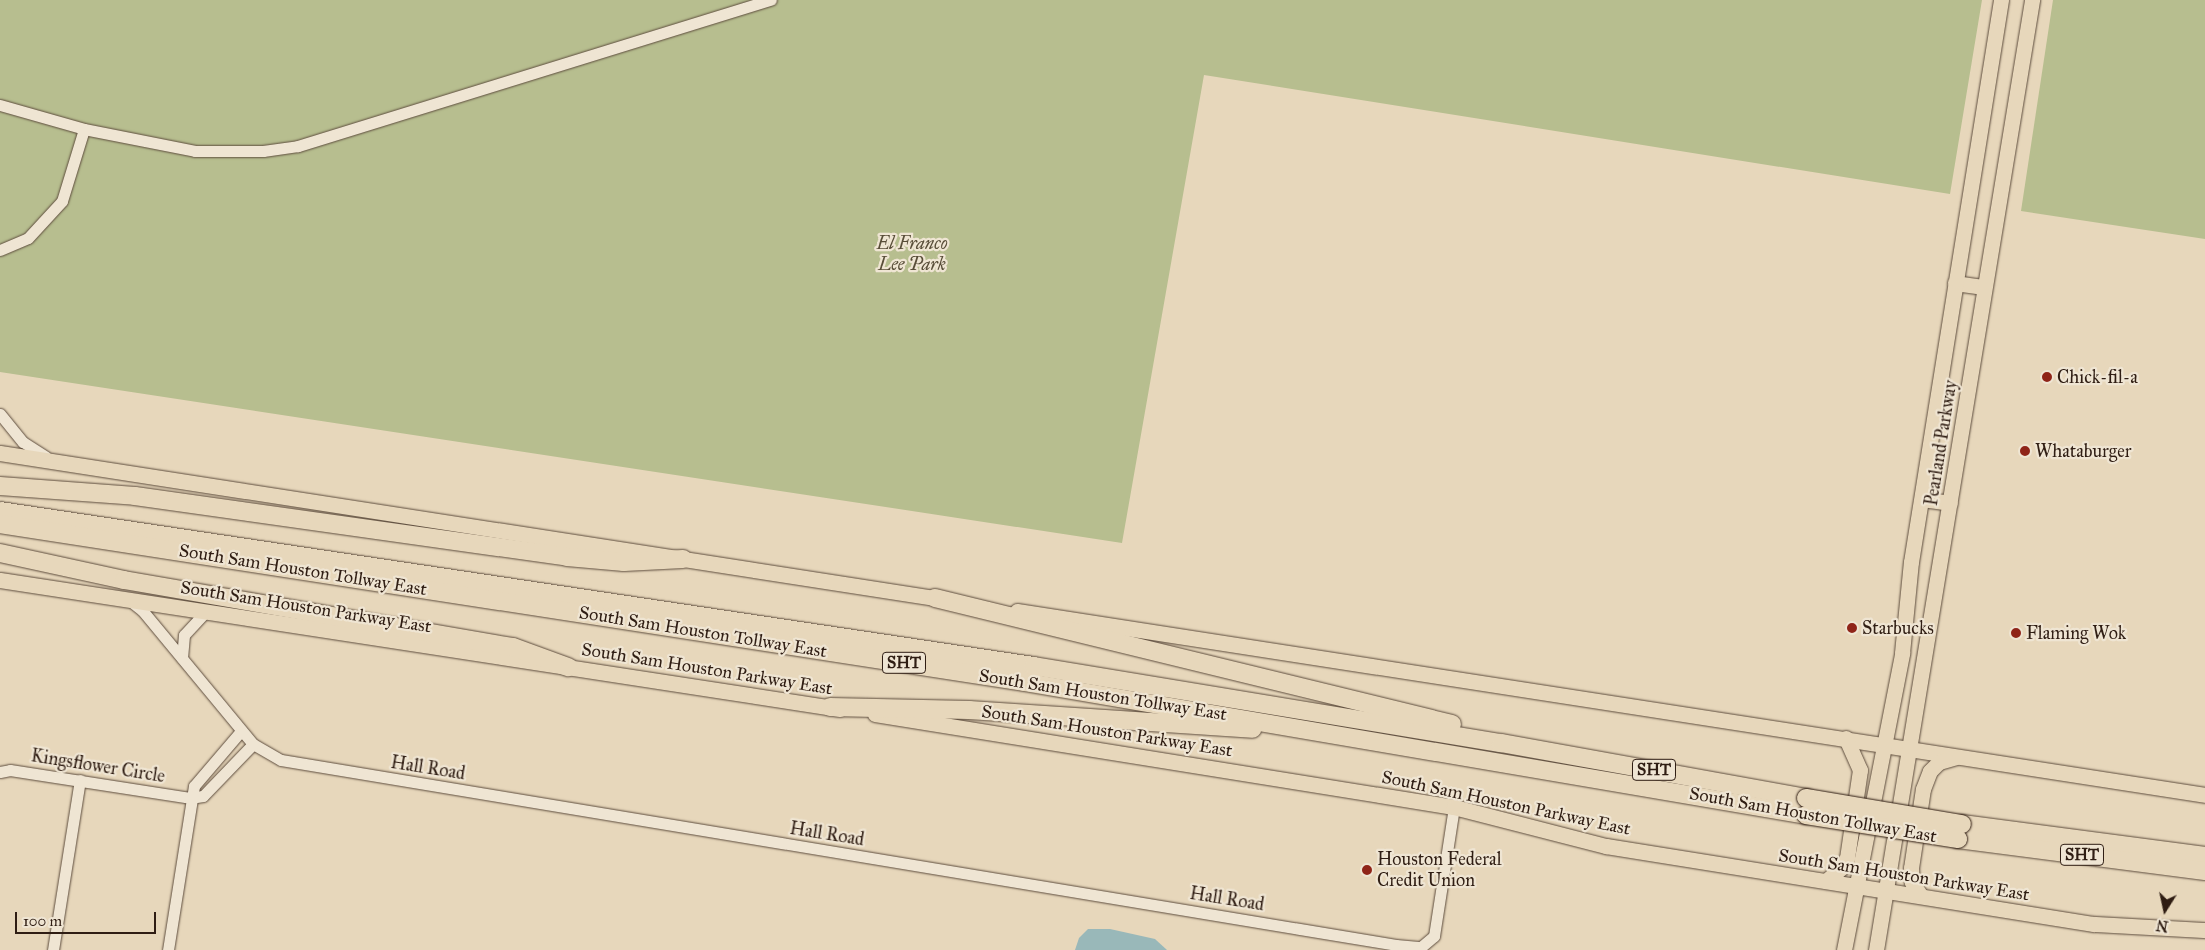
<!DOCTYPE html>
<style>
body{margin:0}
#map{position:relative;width:2205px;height:950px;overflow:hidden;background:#e7d7bb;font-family:"IM FELL Great Primer",serif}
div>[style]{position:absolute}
.green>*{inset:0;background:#b7be8f}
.water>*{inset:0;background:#99b8b9}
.roads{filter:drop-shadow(0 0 1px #5d4c3d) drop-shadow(0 0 1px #5d4c3d)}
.minor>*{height:11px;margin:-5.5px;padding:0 5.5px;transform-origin:5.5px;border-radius:5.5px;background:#efe5d3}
.major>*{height:15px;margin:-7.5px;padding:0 7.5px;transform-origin:7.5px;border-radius:7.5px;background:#e7d7bb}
.highway>*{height:18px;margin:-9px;padding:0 9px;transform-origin:9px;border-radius:9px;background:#e7d7bb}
.bridges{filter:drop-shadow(0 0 1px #2f1d13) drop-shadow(0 0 1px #2f1d13)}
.highway-bridge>*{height:18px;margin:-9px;padding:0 9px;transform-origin:9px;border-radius:9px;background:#e7d7bb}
.dots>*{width:14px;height:14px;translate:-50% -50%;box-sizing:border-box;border:2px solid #efe5d3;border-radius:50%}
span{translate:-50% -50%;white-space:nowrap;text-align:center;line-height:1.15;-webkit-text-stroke:4.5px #efe5d3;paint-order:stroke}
.shield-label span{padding:1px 4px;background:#efe5d3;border:1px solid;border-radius:4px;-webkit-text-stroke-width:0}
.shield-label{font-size:16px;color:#2f1d13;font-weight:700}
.park-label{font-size:18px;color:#584d38;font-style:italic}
.poi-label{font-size:18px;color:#2f1d13}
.left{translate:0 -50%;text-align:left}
.street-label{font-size:18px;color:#2f1d13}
.north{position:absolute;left:2140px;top:885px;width:50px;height:50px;-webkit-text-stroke:4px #efe5d3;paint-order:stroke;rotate:190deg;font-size:14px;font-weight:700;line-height:20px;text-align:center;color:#2f1d13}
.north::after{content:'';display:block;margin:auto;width:18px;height:22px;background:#2f1d13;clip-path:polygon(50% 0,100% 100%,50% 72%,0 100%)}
.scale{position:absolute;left:15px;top:912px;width:141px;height:22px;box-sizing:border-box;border:2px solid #2f1d13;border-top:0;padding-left:6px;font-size:15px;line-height:18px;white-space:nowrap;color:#2f1d13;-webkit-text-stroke:4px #efe5d3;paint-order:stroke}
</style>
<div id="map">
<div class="green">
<i style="clip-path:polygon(0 0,1982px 0,1950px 194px,1204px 75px,1122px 543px,0 372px)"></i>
<i style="clip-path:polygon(2053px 0,2205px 0,2205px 239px,2021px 211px)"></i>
</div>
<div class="water">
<i style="clip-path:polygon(1088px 929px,1110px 929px,1155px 939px,1167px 950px,1075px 950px,1079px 938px)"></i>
</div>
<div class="roads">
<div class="minor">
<i style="left:0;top:105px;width:87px;rotate:15.9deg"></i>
<i style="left:84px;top:129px;width:113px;rotate:11.2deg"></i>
<i style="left:195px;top:151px;width:68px"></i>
<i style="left:263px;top:151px;width:35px;rotate:-8deg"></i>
<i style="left:298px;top:146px;width:495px;rotate:-17.2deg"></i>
<i style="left:0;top:250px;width:30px;rotate:-23deg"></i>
<i style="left:28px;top:238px;width:50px;rotate:-47.4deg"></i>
<i style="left:62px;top:201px;width:75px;rotate:-73deg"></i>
<i style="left:0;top:414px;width:36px;rotate:51deg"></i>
<i style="left:23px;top:442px;width:27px;rotate:33deg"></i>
<i style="left:129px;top:600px;width:16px;rotate:38deg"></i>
<i style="left:142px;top:610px;width:174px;rotate:50.4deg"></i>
<i style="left:253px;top:744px;width:32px;rotate:30deg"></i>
<i style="left:281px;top:760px;width:1130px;rotate:9.42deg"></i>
<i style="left:1396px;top:945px;width:25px;rotate:5deg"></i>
<i style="left:1421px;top:947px;width:17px;rotate:-40deg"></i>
<i style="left:1434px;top:936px;width:131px;rotate:-81.2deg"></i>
<i style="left:182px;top:658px;width:23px;rotate:-85deg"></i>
<i style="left:184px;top:635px;width:33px;rotate:-47deg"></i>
<i style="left:0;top:772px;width:10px;rotate:-11deg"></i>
<i style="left:10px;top:770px;width:182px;rotate:8.8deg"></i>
<i style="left:190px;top:798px;width:13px;rotate:-9deg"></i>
<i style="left:203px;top:796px;width:72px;rotate:-46.1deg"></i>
<i style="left:53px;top:950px;width:172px;rotate:-81deg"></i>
<i style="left:168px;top:950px;width:166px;rotate:-81deg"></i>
<i style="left:194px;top:786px;width:72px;rotate:-49.5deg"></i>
</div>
<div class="major">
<i style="left:1955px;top:283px;width:29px;rotate:8deg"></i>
<i style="left:0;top:453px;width:958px;rotate:8.82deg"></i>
<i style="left:1922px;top:499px;width:28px;rotate:8deg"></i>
<i style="left:0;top:580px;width:850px;rotate:8.73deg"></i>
<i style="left:1017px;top:611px;width:1202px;rotate:8.8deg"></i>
<i style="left:875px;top:714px;width:586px;rotate:9.13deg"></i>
<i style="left:1454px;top:807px;width:157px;rotate:14.4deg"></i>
<i style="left:1606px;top:846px;width:494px;rotate:9.1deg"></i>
<i style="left:2094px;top:924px;width:111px;rotate:3.1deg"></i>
<i style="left:1826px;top:881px;width:21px;rotate:-41deg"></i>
<i style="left:1842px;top:867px;width:10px;rotate:-61deg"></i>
<i style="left:1847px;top:858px;width:89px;rotate:-81.6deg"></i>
<i style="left:1860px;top:770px;width:35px;rotate:-114deg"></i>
<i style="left:1921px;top:896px;width:17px;rotate:-123deg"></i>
<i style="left:1912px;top:882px;width:14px;rotate:-94deg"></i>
<i style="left:1911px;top:868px;width:80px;rotate:-81.4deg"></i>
<i style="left:1923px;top:789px;width:19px;rotate:-69deg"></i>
<i style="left:1930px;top:771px;width:13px;rotate:-45deg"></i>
<i style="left:1939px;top:762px;width:18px;rotate:-16deg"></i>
<i style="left:1844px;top:950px;width:303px;rotate:-78.9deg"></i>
<i style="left:1902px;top:653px;width:91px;rotate:-84.4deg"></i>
<i style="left:1911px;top:562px;width:569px;rotate:-80.9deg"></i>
<i style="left:1876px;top:950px;width:963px;rotate:-80.67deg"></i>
</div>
<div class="highway">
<i style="left:0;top:486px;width:135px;rotate:4.2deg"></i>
<i style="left:135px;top:496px;width:436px;rotate:8deg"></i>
<i style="left:567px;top:557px;width:57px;rotate:5deg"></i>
<i style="left:624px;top:562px;width:59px;rotate:-2.9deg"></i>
<i style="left:0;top:511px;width:1046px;rotate:8.53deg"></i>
<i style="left:1034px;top:666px;width:473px;rotate:9.4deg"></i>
<i style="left:1501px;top:743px;width:310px;rotate:10.2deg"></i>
<i style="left:0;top:524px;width:1036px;rotate:8.77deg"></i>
<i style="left:1024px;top:682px;width:793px;rotate:9.65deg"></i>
<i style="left:0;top:553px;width:127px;rotate:12.3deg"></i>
<i style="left:124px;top:580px;width:395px;rotate:9.8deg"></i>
<i style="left:513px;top:647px;width:59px;rotate:20deg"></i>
<i style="left:935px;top:598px;width:532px;rotate:13.7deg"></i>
<i style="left:830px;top:707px;width:139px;rotate:1.2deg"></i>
<i style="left:969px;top:710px;width:284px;rotate:3.8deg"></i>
<i style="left:1962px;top:824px;width:245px;rotate:7.5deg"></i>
<i style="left:1958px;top:839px;width:249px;rotate:7.4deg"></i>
</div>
</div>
<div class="bridges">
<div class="highway-bridge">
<i style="left:1806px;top:798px;width:158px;rotate:9.5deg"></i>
<i style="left:1806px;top:815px;width:154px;rotate:9deg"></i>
</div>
</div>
<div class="dots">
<i style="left:2047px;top:377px;background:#8f2418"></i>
<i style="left:2025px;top:451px;background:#8f2418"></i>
<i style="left:1852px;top:628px;background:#8f2418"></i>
<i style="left:2016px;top:633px;background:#8f2418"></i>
<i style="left:1367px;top:870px;background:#8f2418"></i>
</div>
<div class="shield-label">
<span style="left:904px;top:663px">SHT</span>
<span style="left:1654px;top:770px">SHT</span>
<span style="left:2082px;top:855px">SHT</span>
</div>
<div class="park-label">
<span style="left:912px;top:254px">El Franco<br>Lee Park</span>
</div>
<div class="poi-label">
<span class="left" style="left:2057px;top:377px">Chick-fil-a</span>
<span class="left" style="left:2035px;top:451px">Whataburger</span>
<span class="left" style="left:1862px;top:628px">Starbucks</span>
<span class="left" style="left:2026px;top:633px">Flaming Wok</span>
<span class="left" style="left:1377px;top:870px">Houston Federal<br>Credit Union</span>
</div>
<div class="street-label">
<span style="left:1941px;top:443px;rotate:-81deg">Pearland Parkway</span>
<span style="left:303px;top:570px;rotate:9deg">South Sam Houston Tollway East</span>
<span style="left:306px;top:607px;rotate:9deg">South Sam Houston Parkway East</span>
<span style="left:703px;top:632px;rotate:9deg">South Sam Houston Tollway East</span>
<span style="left:707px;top:669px;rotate:9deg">South Sam Houston Parkway East</span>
<span style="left:1103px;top:695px;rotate:9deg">South Sam Houston Tollway East</span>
<span style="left:1107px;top:731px;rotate:9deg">South Sam Houston Parkway East</span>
<span style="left:98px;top:766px;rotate:9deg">Kingsflower Circle</span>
<span style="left:428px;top:768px;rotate:9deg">Hall Road</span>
<span style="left:1506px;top:803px;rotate:12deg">South Sam Houston Parkway East</span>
<span style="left:1813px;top:815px;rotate:10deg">South Sam Houston Tollway East</span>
<span style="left:827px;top:834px;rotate:9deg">Hall Road</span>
<span style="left:1904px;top:875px;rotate:9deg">South Sam Houston Parkway East</span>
<span style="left:1227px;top:899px;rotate:9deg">Hall Road</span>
</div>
<div class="north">N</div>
<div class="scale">100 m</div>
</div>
